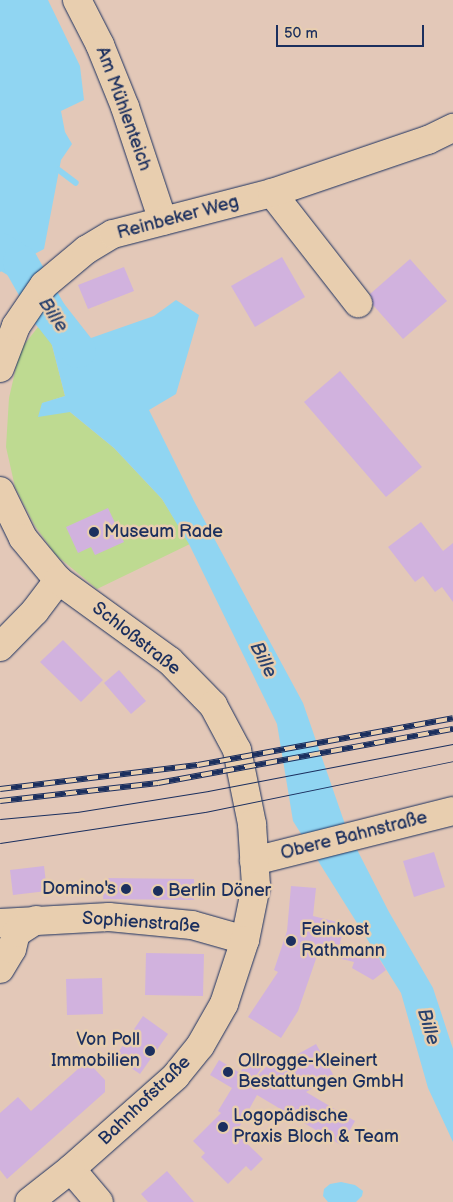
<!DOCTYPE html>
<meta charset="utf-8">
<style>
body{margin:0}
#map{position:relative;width:453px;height:1202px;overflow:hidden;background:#e3c8b8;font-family:"Balsamiq Sans",sans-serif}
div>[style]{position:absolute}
.green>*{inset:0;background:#beda91}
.water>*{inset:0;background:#90d5f2}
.stream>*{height:5.5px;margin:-2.75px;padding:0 2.75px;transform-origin:2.75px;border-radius:2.75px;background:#90d5f2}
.river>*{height:35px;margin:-17.5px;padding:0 17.5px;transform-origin:17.5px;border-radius:17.5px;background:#90d5f2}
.building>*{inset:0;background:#d1b2de}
.roads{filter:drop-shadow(0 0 1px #1b2f5e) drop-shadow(0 0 1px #1b2f5e)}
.minor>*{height:28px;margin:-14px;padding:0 14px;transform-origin:14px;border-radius:14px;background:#e8ceaf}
.major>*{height:28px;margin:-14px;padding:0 14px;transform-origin:14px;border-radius:14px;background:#e8ceaf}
.tram>*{height:1px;margin:-0.5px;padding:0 0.5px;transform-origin:0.5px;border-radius:0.5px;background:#1b2f5e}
.rail>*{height:5.5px;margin-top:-2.75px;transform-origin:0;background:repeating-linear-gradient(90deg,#e8ceaf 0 11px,#1b2f5e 0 22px);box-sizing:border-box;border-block:1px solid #1b2f5e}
.dots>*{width:14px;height:14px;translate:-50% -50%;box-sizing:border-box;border:2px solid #e8ceaf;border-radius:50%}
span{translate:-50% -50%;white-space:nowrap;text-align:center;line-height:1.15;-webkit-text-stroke:5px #e8ceaf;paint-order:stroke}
.street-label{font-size:18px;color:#1b2f5e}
.poi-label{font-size:18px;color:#1b2f5e}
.left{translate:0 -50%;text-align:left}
.right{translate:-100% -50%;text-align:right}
.water-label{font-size:19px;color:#27406d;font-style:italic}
.scale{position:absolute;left:276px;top:25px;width:148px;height:22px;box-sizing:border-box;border:2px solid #1b2f5e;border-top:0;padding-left:6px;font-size:15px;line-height:18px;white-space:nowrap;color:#1b2f5e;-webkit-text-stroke:4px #e8ceaf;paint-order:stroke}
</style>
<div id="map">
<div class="green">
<i style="clip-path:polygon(45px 318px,65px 396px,43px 403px,70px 412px,114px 448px,162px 499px,190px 544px,97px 589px,56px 555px,35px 526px,15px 487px,6px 447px,9px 398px,20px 350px)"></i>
</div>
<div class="water">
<i style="clip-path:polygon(0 0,48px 0,80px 66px,84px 100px,61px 111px,65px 132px,72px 144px,61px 160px,44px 249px,0 272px)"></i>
<i style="clip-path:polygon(176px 300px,199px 315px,176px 394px,149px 410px,194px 501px,303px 703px,347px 830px,389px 912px,433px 988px,453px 1049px,453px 1142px,428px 1088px,401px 993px,293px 821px,277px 724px,189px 544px,162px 499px,114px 448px,70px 412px,38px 417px,42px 403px,65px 396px,45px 318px,53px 308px,78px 333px,91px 338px,154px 316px)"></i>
<i style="clip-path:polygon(341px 1182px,355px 1185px,363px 1191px,362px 1196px,356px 1202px,328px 1202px,323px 1196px,324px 1189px,330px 1184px)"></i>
</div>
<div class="stream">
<i style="left:59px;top:170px;width:21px;rotate:37deg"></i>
</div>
<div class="river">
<i style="left:0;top:250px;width:23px;rotate:31deg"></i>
<i style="left:20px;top:262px;width:59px;rotate:60.4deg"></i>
<i style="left:49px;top:313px;width:47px;rotate:51.9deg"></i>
</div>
<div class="building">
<i style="clip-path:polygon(282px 257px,305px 297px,255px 327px,231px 286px)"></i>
<i style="clip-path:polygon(410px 259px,447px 301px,403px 339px,373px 305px,370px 294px)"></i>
<i style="clip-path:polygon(124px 267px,134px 291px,88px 309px,78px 285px)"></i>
<i style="clip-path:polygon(340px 371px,422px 467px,386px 497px,304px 402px)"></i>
<i style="clip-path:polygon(108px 508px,124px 542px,95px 555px,91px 547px,78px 553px,66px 527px)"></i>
<i style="clip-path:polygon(421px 522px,443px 551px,453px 543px,453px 602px,442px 587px,435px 592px,423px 576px,415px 582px,388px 547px)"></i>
<i style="clip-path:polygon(63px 640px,103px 680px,81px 702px,40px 662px)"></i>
<i style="clip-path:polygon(119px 670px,146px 701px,131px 714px,104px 683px)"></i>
<i style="clip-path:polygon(434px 852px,445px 887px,414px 897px,403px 861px)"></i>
<i style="clip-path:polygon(44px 866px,47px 891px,13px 895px,10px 870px)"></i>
<i style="clip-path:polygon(104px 878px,194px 879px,194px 900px,103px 899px)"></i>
<i style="clip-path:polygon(291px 886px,316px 888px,313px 916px,345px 924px,340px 943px,374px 951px,386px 970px,373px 980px,352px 968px,354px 962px,318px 953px,298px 1011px,281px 1038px,248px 1017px,278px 972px,274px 970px,287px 931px)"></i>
<i style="clip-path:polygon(146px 953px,204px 954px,203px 996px,145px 995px)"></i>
<i style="clip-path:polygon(102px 978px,103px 1014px,67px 1015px,66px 979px)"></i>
<i style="clip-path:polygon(143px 1016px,168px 1034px,140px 1074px,115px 1057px)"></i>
<i style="clip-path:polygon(316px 1044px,334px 1076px,306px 1092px,355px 1121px,341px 1145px,257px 1095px,236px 1133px,263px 1159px,251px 1171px,246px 1166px,228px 1184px,201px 1157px,205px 1153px,193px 1141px,221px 1113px,218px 1111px,232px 1088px,210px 1075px,219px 1060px,240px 1073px,248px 1059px,262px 1067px,254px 1079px,268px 1065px,271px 1069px)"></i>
<i style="clip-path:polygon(87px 1061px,105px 1080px,105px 1092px,7px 1179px,0 1170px,0 1113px,18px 1097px,31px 1111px)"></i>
<i style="clip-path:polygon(167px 1171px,194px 1202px,148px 1202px,141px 1194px)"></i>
</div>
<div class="roads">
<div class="minor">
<i style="left:77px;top:0;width:51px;rotate:62.9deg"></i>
<i style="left:100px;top:45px;width:67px;rotate:68deg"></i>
<i style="left:125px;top:107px;width:120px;rotate:71.6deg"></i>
<i style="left:272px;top:193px;width:140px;rotate:52deg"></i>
<i style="left:0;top:647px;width:50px;rotate:-45.8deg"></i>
<i style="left:35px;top:611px;width:39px;rotate:-53deg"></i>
<i style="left:254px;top:861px;width:205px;rotate:-14.1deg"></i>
<i style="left:0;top:923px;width:109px;rotate:-3.2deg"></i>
<i style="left:109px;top:917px;width:83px;rotate:5.5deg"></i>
<i style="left:192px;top:925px;width:55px;rotate:15.8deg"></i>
<i style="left:0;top:969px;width:23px;rotate:-59deg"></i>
<i style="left:12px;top:949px;width:16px;rotate:-76deg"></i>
<i style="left:16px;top:933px;width:24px;rotate:-33deg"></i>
<i style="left:71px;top:1169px;width:43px;rotate:49.7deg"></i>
</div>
<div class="major">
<i style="left:0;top:368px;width:45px;rotate:-69.1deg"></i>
<i style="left:16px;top:326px;width:50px;rotate:-55.7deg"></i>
<i style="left:44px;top:285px;width:55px;rotate:-39.8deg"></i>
<i style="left:86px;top:250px;width:31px;rotate:-31deg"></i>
<i style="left:113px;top:234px;width:164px;rotate:-14.5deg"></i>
<i style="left:272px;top:193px;width:165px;rotate:-18.8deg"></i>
<i style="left:428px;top:140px;width:28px;rotate:-26deg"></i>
<i style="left:0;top:491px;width:52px;rotate:63.9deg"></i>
<i style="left:23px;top:538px;width:55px;rotate:50.2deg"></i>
<i style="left:58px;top:580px;width:138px;rotate:35.9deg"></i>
<i style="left:170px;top:661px;width:62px;rotate:45.7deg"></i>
<i style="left:213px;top:705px;width:51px;rotate:61.9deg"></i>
<i style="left:237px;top:750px;width:76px;rotate:78.5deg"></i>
<i style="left:252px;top:824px;width:62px;rotate:86.3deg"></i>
<i style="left:256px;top:886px;width:55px;rotate:101.5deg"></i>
<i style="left:245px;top:940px;width:67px;rotate:108.2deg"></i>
<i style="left:224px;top:1004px;width:48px;rotate:119.7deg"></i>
<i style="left:200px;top:1046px;width:38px;rotate:129deg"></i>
<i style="left:176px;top:1076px;width:140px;rotate:138.5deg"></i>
<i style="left:71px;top:1169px;width:53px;rotate:141.8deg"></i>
</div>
</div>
<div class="tram">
<i style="left:0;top:819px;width:77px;rotate:-5.2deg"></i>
<i style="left:77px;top:812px;width:133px;rotate:-9.1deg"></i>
<i style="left:208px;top:791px;width:249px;rotate:-10.9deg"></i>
<i style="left:0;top:843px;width:207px;rotate:-8.6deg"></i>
<i style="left:205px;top:812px;width:253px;rotate:-11.6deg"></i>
</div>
<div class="rail">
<i style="left:0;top:789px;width:199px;rotate:-6.9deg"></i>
<i style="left:198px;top:765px;width:259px;rotate:-10.4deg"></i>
<i style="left:0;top:801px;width:159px;rotate:-6.5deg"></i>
<i style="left:158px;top:783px;width:300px;rotate:-10.4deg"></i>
</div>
<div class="dots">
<i style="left:94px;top:532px;background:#1b2f5e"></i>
<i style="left:126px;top:889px;background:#1b2f5e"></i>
<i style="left:158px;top:891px;background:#1b2f5e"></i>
<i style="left:291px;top:941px;background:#1b2f5e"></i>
<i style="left:150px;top:1051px;background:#1b2f5e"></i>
<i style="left:228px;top:1072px;background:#1b2f5e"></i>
<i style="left:223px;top:1127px;background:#1b2f5e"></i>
</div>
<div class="street-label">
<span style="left:123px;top:109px;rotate:70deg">Am Mühlenteich</span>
<span style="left:178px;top:218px;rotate:-15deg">Reinbeker Weg</span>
<span style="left:136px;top:639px;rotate:38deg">Schloßstraße</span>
<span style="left:354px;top:836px;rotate:-14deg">Obere Bahnstraße</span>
<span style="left:141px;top:923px;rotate:4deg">Sophienstraße</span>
<span style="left:145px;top:1101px;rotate:-44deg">Bahnhofstraße</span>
</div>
<div class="poi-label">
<span class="left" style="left:104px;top:532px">Museum Rade</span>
<span class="right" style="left:116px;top:889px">Domino's</span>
<span class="left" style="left:168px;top:891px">Berlin Döner</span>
<span class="left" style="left:301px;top:941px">Feinkost<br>Rathmann</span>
<span class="right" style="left:140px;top:1051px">Von Poll<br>Immobilien</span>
<span class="left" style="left:238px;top:1072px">Ollrogge-Kleinert<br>Bestattungen GmbH</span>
<span class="left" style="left:233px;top:1127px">Logopädische<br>Praxis Bloch &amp; Team</span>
</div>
<div class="water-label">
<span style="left:53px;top:315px;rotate:56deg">Bille</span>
<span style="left:263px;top:660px;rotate:63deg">Bille</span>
<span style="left:428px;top:1027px;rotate:73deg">Bille</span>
</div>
<div class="scale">50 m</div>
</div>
